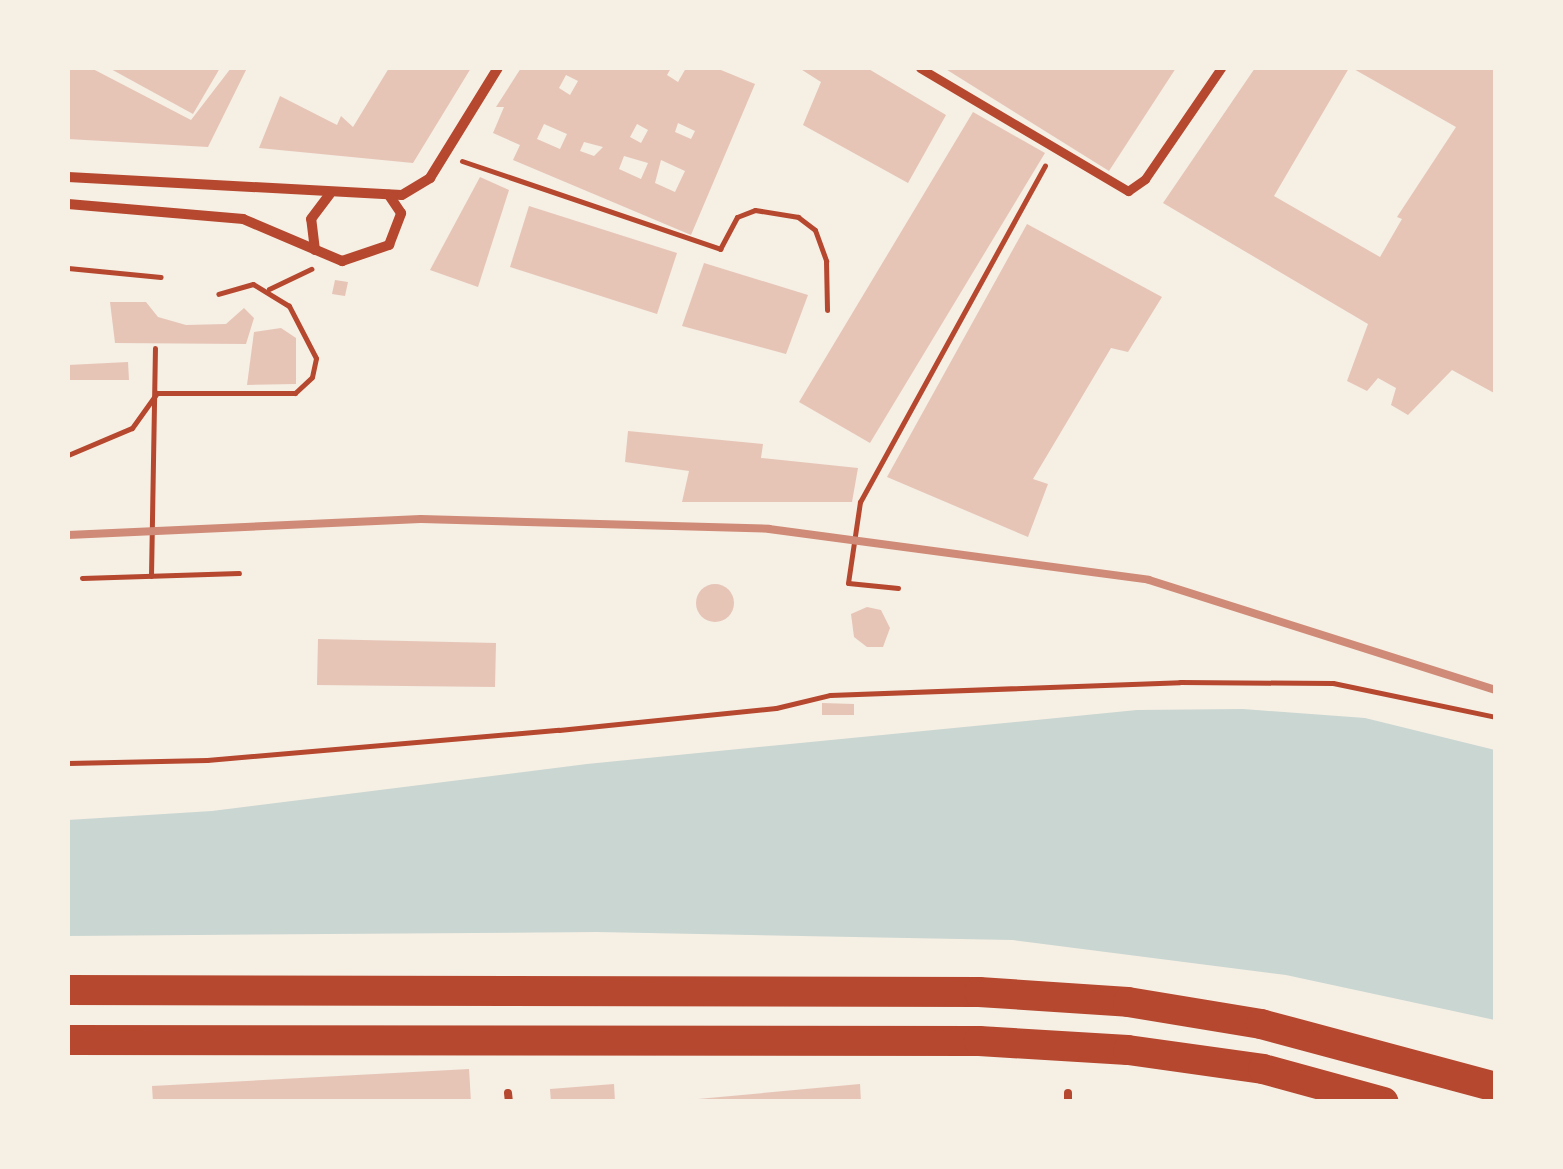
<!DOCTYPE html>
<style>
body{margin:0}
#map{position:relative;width:1563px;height:1169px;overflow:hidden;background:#f6efe4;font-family:"Varela Round",sans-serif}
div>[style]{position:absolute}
.water>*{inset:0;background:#c9d6d2}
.building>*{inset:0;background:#e6c5b7}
.round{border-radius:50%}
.path>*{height:5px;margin:-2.5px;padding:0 2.5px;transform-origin:2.5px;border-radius:2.5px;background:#b5482f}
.service>*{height:8px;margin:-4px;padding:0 4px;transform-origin:4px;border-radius:4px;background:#b5482f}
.pedestrian>*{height:9px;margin:-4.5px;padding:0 4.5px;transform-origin:4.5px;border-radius:4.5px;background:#b5482f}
.minor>*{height:10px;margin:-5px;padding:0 5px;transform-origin:5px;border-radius:5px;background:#b5482f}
.motorway>*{height:30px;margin:-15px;padding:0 15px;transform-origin:15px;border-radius:15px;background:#b5482f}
.rail>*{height:8px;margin:-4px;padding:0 4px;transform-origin:4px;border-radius:4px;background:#cf8b77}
span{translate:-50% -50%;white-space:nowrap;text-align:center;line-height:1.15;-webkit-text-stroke:10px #f6efe4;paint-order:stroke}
.frame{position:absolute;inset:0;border:70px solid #f6efe4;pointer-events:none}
</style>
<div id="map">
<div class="water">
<i style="clip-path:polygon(1243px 709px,1365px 718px,1495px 750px,1495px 1020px,1286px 975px,1013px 940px,597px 932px,68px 936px,68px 820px,212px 811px,587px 764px,1137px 710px)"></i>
</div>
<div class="building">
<i style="clip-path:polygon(68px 68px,91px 68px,191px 120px,231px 68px,247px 68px,208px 147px,68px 139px)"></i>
<i style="clip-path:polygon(109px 68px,220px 68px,193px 114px)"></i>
<i style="clip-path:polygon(389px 68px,471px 68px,413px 163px,259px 148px,280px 96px,337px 125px,341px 116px,353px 127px)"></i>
<i style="clip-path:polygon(evenodd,521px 68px,671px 68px,667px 75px,678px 82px,686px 68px,716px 68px,755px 84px,691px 235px,513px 160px,520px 145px,493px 133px,504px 107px,496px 107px,521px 68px,566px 75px,578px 81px,570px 95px,559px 88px,566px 75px,521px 68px,678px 123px,695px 131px,691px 139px,675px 132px,678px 123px,521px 68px,544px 124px,567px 134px,560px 149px,537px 139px,544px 124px,521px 68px,637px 124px,648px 130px,641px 143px,630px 137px,637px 124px,521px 68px,584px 142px,603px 147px,594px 156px,580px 151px,584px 142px,521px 68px,624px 156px,648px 163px,641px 179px,619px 169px,624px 156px,521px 68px,661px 160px,685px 171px,675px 192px,655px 183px,661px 160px)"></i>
<i style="clip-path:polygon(799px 68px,867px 68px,946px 115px,908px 183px,803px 125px,821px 82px)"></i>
<i style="clip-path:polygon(944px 68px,1176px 68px,1109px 171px)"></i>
<i style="clip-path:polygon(1255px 68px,1349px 68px,1274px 196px,1380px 257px,1402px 219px,1397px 217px,1456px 127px,1352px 68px,1496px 68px,1496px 394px,1452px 370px,1408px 415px,1391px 405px,1396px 388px,1378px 378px,1367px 391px,1347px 381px,1368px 324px,1163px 203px)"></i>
<i style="clip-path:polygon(973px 112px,1045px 153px,870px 443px,799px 402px)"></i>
<i style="clip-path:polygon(480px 177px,509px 190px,478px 287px,430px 270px)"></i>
<i style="clip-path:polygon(529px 206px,677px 253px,657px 314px,510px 267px)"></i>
<i style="clip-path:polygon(1027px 224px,1162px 297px,1128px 352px,1111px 348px,1033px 479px,1048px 484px,1028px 537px,887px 477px)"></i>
<i style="clip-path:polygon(704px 263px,808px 295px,786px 354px,682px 326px)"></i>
<i style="clip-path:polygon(335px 280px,348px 282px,345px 296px,332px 294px)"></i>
<i style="clip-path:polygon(110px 302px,146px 302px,158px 317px,186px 325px,226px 324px,244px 308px,254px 318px,246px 344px,115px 343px)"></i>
<i style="clip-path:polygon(281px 328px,296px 338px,296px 384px,247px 385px,254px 332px)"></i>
<i style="clip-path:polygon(128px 362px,129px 380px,68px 380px,68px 365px)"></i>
<i style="clip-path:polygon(628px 431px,763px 444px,761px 458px,858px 468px,852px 502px,682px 502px,689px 471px,625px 462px)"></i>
<i class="round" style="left:696px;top:584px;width:38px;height:38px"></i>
<i style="clip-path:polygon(867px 607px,881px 610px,890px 628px,883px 647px,867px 647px,854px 637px,851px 614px)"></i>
<i style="clip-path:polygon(318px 639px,496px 643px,495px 687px,317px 685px)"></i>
<i style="clip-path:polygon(822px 703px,854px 704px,854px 715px,822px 715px)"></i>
<i style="clip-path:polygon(469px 1069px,471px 1102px,153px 1102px,152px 1086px)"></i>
<i style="clip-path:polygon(614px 1084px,615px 1102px,551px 1102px,550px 1089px)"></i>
<i style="clip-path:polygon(860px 1084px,861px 1102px,699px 1102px,698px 1099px)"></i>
</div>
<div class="path">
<i style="left:462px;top:161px;width:273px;rotate:18.8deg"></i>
<i style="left:720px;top:249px;width:36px;rotate:-62deg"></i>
<i style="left:737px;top:217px;width:19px;rotate:-21deg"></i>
<i style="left:755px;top:210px;width:44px;rotate:9.2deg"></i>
<i style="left:798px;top:217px;width:21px;rotate:37deg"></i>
<i style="left:815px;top:230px;width:33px;rotate:70deg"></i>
<i style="left:826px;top:261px;width:49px;rotate:88.8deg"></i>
<i style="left:68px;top:268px;width:93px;rotate:5.5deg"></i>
<i style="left:269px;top:289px;width:47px;rotate:-25.5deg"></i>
<i style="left:68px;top:455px;width:69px;rotate:-22.9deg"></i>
<i style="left:132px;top:428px;width:43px;rotate:-54.5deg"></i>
<i style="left:157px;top:393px;width:138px"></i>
<i style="left:295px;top:393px;width:23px;rotate:-43deg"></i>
<i style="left:312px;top:377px;width:19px;rotate:-78deg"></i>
<i style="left:316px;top:358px;width:59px;rotate:-117.4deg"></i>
<i style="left:289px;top:306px;width:42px;rotate:-148.6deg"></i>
<i style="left:253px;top:284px;width:36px;rotate:164deg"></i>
<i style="left:151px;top:576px;width:228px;rotate:-89deg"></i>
<i style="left:82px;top:578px;width:157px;rotate:-1.8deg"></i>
<i style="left:898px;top:588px;width:50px;rotate:-174.3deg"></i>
<i style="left:848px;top:583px;width:82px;rotate:-81.6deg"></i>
<i style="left:860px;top:502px;width:384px;rotate:-61.2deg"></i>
<i style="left:68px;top:763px;width:139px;rotate:-1.2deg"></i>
<i style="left:207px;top:760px;width:353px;rotate:-4.9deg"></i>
<i style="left:559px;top:730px;width:218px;rotate:-5.8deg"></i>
<i style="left:776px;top:708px;width:56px;rotate:-13.5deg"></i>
<i style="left:830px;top:695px;width:350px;rotate:-2.1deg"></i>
<i style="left:1180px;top:682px;width:153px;rotate:0.4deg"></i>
<i style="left:1333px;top:683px;width:167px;rotate:11.8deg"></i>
</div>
<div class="service">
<i style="left:508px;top:1093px;width:9px;rotate:84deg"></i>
<i style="left:1068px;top:1093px;width:9px;rotate:90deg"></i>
</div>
<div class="pedestrian">
<i style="left:920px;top:68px;width:242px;rotate:30.6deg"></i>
<i style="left:1128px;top:191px;width:21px;rotate:-35deg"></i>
<i style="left:1145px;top:179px;width:135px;rotate:-55.6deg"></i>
</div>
<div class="minor">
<i style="left:68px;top:177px;width:334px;rotate:3.1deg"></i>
<i style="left:402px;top:195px;width:33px;rotate:-31deg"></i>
<i style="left:430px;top:178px;width:129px;rotate:-58.3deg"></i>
<i style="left:68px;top:204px;width:176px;rotate:4.9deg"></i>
<i style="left:243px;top:219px;width:108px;rotate:23deg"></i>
<i style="left:342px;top:261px;width:50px;rotate:-18.8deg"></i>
<i style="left:389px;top:245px;width:34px;rotate:-69deg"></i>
<i style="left:401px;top:213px;width:22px;rotate:-124deg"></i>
<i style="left:315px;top:250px;width:31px;rotate:-97deg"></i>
<i style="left:311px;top:219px;width:31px;rotate:-53deg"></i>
</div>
<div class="motorway">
<i style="left:68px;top:990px;width:911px;rotate:0.13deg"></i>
<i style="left:979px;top:992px;width:149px;rotate:3.8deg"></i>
<i style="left:1128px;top:1002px;width:135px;rotate:9.4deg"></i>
<i style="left:1261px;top:1024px;width:243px;rotate:15deg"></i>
<i style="left:68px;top:1040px;width:911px;rotate:0.06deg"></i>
<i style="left:979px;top:1041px;width:149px;rotate:3.5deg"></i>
<i style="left:1128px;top:1050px;width:136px;rotate:8deg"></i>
<i style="left:1263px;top:1069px;width:125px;rotate:15.3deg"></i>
</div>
<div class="rail">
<i style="left:68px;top:535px;width:353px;rotate:-2.6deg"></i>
<i style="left:421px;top:519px;width:348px;rotate:1.6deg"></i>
<i style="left:769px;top:529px;width:383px;rotate:7.6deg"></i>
<i style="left:1149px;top:580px;width:364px;rotate:17.6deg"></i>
</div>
<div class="frame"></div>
</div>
